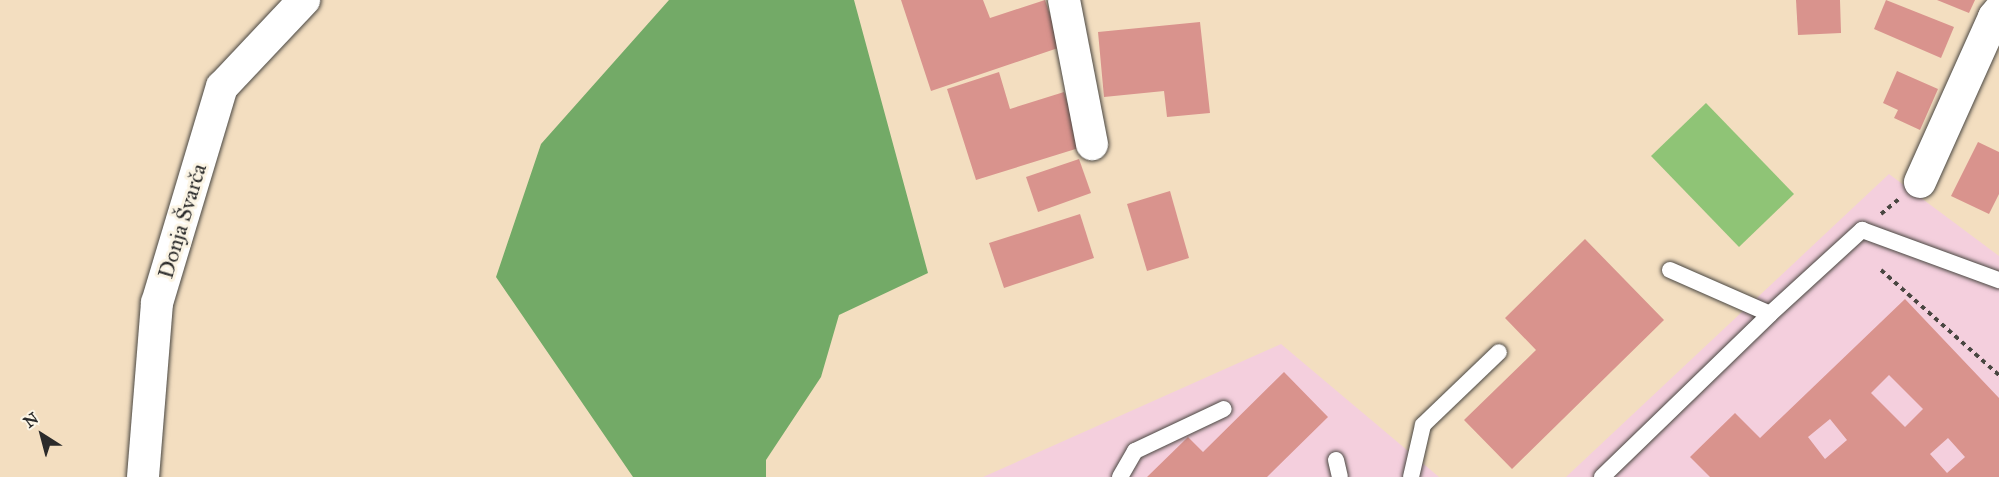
<!DOCTYPE html>
<meta charset="utf-8">
<style>
body{margin:0}
#map{position:relative;width:1999px;height:477px;overflow:hidden;background:#f3dec0;font-family:"IM FELL Great Primer",serif}
div>[style]{position:absolute}
.built>*{inset:0;background:#f4cfdd}
.green>*{inset:0;background:#8fc476}
.forest>*{inset:0;background:#73aa67}
.building>*{inset:0;background:#d9938d}
.path>*{height:4px;margin-top:-2px;transform-origin:0;background:repeating-linear-gradient(90deg,#494641 0 4.5px,transparent 0 9px)}
.roads{filter:drop-shadow(0 0 2px #494641) drop-shadow(0 0 2px #494641)}
.service>*{height:16px;margin:-8px;padding:0 8px;transform-origin:8px;border-radius:8px;background:#fff}
.minor>*{height:32px;margin:-16px;padding:0 16px;transform-origin:16px;border-radius:16px;background:#fff}
span{translate:-50% -50%;white-space:nowrap;text-align:center;line-height:1.15;-webkit-text-stroke:6px #fcf5e5;paint-order:stroke}
.street-label{font-size:22px;color:#2b2b2b}
.north{position:absolute;left:12px;top:405px;width:60px;height:60px;-webkit-text-stroke:4px #fcf5e5;paint-order:stroke;rotate:324deg;font-size:16px;font-weight:700;line-height:24px;text-align:center;color:#2b2b2b}
.north::after{content:'';display:block;margin:auto;width:21px;height:27px;background:#2b2b2b;clip-path:polygon(50% 0,100% 100%,50% 72%,0 100%)}
</style>
<div id="map">
<div class="built">
<i style="clip-path:polygon(1889px 174px,1999px 256px,1999px 477px,1566px 477px)"></i>
<i style="clip-path:polygon(1281px 344px,1439px 477px,983px 477px)"></i>
</div>
<div class="green">
<i style="clip-path:polygon(1706px 103px,1794px 194px,1739px 247px,1651px 156px)"></i>
</div>
<div class="forest">
<i style="clip-path:polygon(669px 0,854px 0,928px 273px,839px 315px,821px 377px,766px 460px,766px 477px,633px 477px,496px 277px,541px 144px)"></i>
</div>
<div class="building">
<i style="clip-path:polygon(901px 0,983px 0,990px 18px,1045px 0,1061px 47px,931px 91px)"></i>
<i style="clip-path:polygon(1796px 0,1840px 0,1841px 33px,1798px 35px)"></i>
<i style="clip-path:polygon(1886px 0,1954px 27px,1941px 58px,1874px 29px)"></i>
<i style="clip-path:polygon(1937px 0,1975px 0,1969px 13px)"></i>
<i style="clip-path:polygon(1200px 22px,1210px 113px,1167px 117px,1164px 91px,1104px 97px,1098px 32px)"></i>
<i style="clip-path:polygon(1897px 71px,1938px 89px,1920px 130px,1894px 118px,1898px 110px,1883px 103px)"></i>
<i style="clip-path:polygon(999px 72px,1010px 109px,1064px 92px,1082px 147px,976px 180px,947px 89px)"></i>
<i style="clip-path:polygon(1978px 142px,1999px 152px,1999px 194px,1989px 214px,1951px 196px)"></i>
<i style="clip-path:polygon(1079px 159px,1091px 193px,1038px 212px,1026px 177px)"></i>
<i style="clip-path:polygon(1170px 191px,1189px 258px,1147px 271px,1127px 204px)"></i>
<i style="clip-path:polygon(1080px 214px,1094px 258px,1004px 288px,989px 243px)"></i>
<i style="clip-path:polygon(1585px 239px,1664px 320px,1512px 469px,1464px 420px,1536px 350px,1505px 318px)"></i>
<i style="clip-path:polygon(evenodd,1905px 299px,1999px 398px,1999px 477px,1710px 477px,1690px 457px,1735px 413px,1760px 438px,1905px 299px,1889px 375px,1923px 409px,1905px 427px,1871px 393px,1889px 375px,1905px 299px,1830px 419px,1847px 440px,1825px 459px,1808px 437px,1830px 419px,1905px 299px,1948px 438px,1965px 457px,1947px 473px,1930px 454px,1948px 438px)"></i>
<i style="clip-path:polygon(1284px 372px,1328px 417px,1267px 477px,1147px 477px,1188px 437px,1203px 452px)"></i>
</div>
<div class="path">
<i style="left:1881px;top:214px;width:23px;rotate:-40deg"></i>
<i style="left:1881px;top:270px;width:158px;rotate:41.7deg"></i>
</div>
<div class="roads">
<div class="service">
<i style="left:1670px;top:270px;width:109px;rotate:23.7deg"></i>
<i style="left:1336px;top:460px;width:17px;rotate:77deg"></i>
<i style="left:1120px;top:477px;width:30px;rotate:-60deg"></i>
<i style="left:1135px;top:451px;width:98px;rotate:-25.3deg"></i>
<i style="left:1411px;top:477px;width:53px;rotate:-77deg"></i>
<i style="left:1423px;top:425px;width:105px;rotate:-43.8deg"></i>
<i style="left:1602px;top:477px;width:234px;rotate:-44.1deg"></i>
<i style="left:1770px;top:314px;width:125px;rotate:-42.4deg"></i>
<i style="left:1862px;top:230px;width:146px;rotate:20.1deg"></i>
</div>
<div class="minor">
<i style="left:1064px;top:0;width:147px;rotate:79deg"></i>
<i style="left:1920px;top:182px;width:181px;rotate:-65.8deg"></i>
<i style="left:1994px;top:17px;width:8px;rotate:-50deg"></i>
<i style="left:143px;top:477px;width:175px;rotate:-85.4deg"></i>
<i style="left:157px;top:303px;width:226px;rotate:-73.3deg"></i>
<i style="left:222px;top:87px;width:120px;rotate:-46.7deg"></i>
</div>
</div>
<div class="street-label">
<span style="left:182px;top:221px;rotate:-73deg">Donja Švarča</span>
</div>
<div class="north">N</div>
</div>
